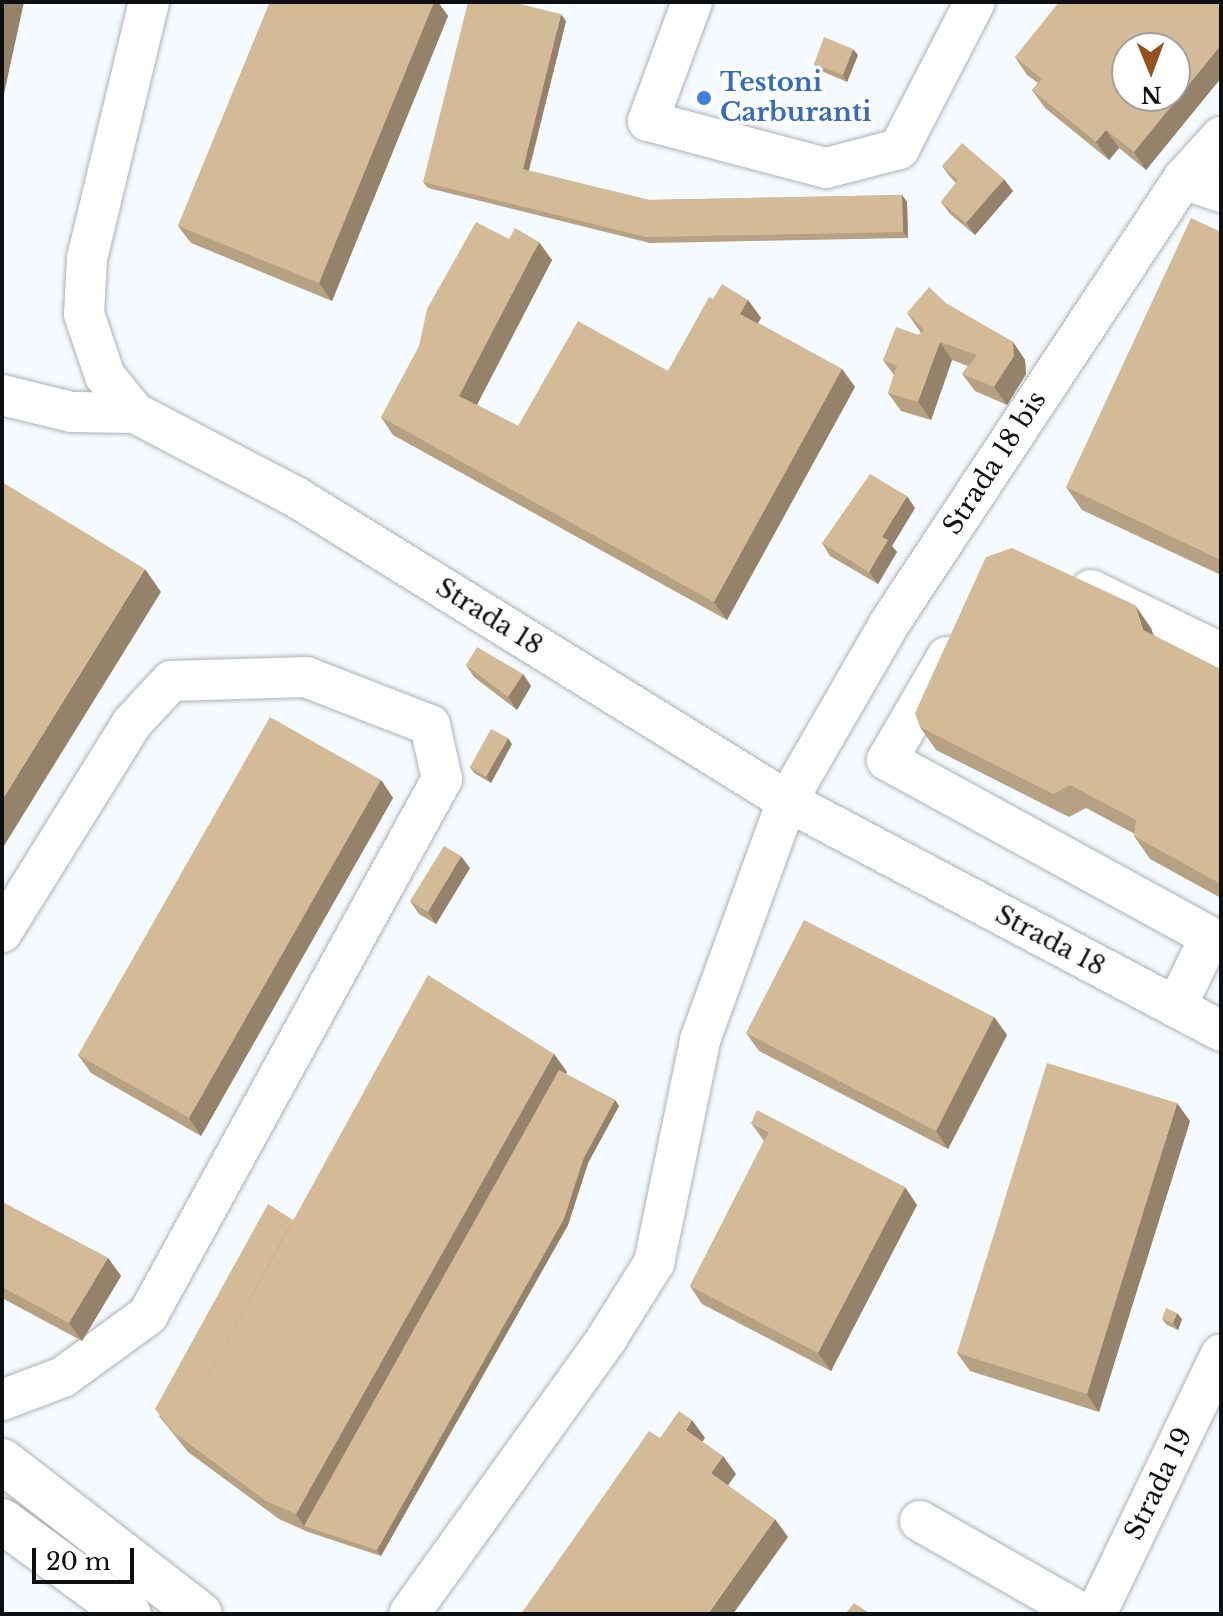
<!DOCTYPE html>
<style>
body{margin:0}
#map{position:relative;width:1223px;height:1616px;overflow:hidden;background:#f5fafe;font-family:"Libre Baskerville",serif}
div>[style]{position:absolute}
.roads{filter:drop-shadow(0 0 2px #adb1b5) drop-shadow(0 0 2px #adb1b5)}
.minor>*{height:40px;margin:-20px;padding:0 20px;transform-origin:20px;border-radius:20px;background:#fff}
.major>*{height:44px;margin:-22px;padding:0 22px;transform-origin:22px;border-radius:22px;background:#fff}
.wall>*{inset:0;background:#b6a183}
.shaded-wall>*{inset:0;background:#94836a}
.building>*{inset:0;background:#d4bb98}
.dots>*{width:22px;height:22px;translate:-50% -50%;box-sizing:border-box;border:4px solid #fff;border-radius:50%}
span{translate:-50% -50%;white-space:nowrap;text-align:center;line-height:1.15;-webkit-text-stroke:7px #fff;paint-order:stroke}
.shop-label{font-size:26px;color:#366cbe;font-weight:700}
.left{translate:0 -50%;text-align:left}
.street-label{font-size:26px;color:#0d0f10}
.frame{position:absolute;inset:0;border:4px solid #0d0f10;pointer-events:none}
.north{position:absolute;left:1111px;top:32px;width:80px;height:80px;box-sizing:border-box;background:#fff;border:2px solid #9e9f9f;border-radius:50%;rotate:179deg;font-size:22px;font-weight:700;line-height:32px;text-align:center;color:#0d0f10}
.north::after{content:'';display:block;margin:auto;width:28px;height:36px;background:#945220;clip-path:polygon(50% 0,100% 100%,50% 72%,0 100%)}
.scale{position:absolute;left:32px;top:1548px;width:102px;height:36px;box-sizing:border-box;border:4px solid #0d0f10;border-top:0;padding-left:10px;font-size:24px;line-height:28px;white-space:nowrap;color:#0d0f10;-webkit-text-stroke:6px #fff;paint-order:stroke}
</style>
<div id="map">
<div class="roads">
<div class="minor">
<i style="left:149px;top:2px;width:264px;rotate:103.6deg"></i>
<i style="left:87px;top:259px;width:55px;rotate:93.1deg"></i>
<i style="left:84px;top:314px;width:65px;rotate:71.3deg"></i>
<i style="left:105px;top:376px;width:48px;rotate:51deg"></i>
<i style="left:135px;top:413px;width:182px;rotate:27.6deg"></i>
<i style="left:296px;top:497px;width:577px;rotate:31.76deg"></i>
<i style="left:787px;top:801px;width:491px;rotate:27.9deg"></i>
<i style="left:692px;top:2px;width:127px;rotate:110.3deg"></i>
<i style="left:648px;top:121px;width:184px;rotate:14.8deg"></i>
<i style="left:826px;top:168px;width:75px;rotate:-14.6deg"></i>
<i style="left:899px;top:149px;width:165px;rotate:-62.7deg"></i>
<i style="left:1183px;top:179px;width:40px;rotate:18.9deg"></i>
<i style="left:2px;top:395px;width:71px;rotate:13.8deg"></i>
<i style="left:71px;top:412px;width:64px;rotate:0.9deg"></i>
<i style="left:1091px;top:590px;width:144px;rotate:25.9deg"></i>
<i style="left:947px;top:657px;width:119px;rotate:120.2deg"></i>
<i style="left:887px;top:760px;width:381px;rotate:28.7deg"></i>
<i style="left:2px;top:932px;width:246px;rotate:-58.1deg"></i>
<i style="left:132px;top:723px;width:57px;rotate:-47.1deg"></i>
<i style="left:171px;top:681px;width:135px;rotate:-1.7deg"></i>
<i style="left:306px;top:677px;width:133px;rotate:21.2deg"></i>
<i style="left:430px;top:725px;width:55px;rotate:77.5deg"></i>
<i style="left:442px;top:779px;width:611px;rotate:118.75deg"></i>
<i style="left:148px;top:1315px;width:105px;rotate:143.9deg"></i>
<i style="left:63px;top:1377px;width:65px;rotate:159.3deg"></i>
<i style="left:1176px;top:1007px;width:78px;rotate:-64.1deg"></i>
<i style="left:920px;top:1521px;width:188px;rotate:29.7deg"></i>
<i style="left:409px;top:1614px;width:340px;rotate:-54.3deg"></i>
<i style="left:607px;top:1338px;width:89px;rotate:-57.9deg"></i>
<i style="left:654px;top:1263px;width:228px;rotate:-78.3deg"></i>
<i style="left:700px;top:1040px;width:254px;rotate:-70deg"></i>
<i style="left:787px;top:801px;width:204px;rotate:-60deg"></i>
<i style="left:889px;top:624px;width:533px;rotate:-56.55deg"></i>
<i style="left:1183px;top:179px;width:57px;rotate:-47.9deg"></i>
<i style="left:1096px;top:1614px;width:288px;rotate:-64.3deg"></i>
</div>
<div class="major">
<i style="left:2px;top:1461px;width:250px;rotate:37.7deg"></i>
<i style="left:2px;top:1521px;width:157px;rotate:36.2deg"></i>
</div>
</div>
<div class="wall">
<i style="clip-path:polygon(270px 2px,438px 2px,448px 16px,332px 301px,191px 243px,178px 226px)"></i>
<i style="clip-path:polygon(1221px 2px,1221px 78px,1146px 170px,1119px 148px,1109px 160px,1045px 108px,1032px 90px,1038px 83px,1027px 75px,1015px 57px)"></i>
<i style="clip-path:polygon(566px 21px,529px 171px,649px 200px,902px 195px,907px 202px,908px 238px,650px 243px,428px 188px,423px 182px)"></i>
<i style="clip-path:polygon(858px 55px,847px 82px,819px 70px,814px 64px)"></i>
<i style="clip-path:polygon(942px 166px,1013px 191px,975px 235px,950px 214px,941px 202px,956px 183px,951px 178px)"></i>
<i style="clip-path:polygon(1221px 232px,1221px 575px,1082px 510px,1066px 487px)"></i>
<i style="clip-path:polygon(509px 239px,552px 260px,477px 405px,518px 426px,668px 371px,713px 299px,748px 300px,761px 318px,758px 323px,842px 369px,855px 387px,727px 620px,393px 435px,381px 417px)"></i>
<i style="clip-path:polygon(947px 304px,1013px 342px,1025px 360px,1026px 374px,1007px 405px,975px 391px,962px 374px,968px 366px,952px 360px,931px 420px,901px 411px,888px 393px,894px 375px,883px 360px,921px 333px,907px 313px)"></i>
<i style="clip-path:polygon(915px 508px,892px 546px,897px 552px,878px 584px,830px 556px,822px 543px)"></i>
<i style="clip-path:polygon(1151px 628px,1153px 635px,1218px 668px,1221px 667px,1221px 898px,1150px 859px,1134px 836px,1135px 834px,1086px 808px,1069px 817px,936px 750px,920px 727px)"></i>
<i style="clip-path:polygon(466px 665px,523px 674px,531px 686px,517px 710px,474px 677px)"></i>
<i style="clip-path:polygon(512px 744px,491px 783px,474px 773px,470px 767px)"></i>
<i style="clip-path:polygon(381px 780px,393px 798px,201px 1136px,91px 1073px,78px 1055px)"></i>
<i style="clip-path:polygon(470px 868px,436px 924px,419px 914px,410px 901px)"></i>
<i style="clip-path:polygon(994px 1017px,1007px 1035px,948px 1149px,759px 1051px,746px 1033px)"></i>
<i style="clip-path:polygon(554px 1054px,567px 1072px,565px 1074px,615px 1100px,619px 1106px,588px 1163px,568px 1225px,381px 1556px,308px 1532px,279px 1519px,188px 1452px,159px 1416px,293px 1220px)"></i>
<i style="clip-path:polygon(1190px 1121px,1099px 1412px,970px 1371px,957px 1353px)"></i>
<i style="clip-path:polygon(751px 1123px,917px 1205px,831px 1371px,702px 1304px,690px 1286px,764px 1141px)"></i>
<i style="clip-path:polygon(2px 1202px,108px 1258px,121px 1276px,82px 1341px,2px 1298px)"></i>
<i style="clip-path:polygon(1162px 1319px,1182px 1319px,1178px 1330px,1167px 1325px)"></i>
</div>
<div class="shaded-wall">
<i style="clip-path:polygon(3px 2px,24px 2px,2px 103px,2px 5px)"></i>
<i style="clip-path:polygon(434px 2px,438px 2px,448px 16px,332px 301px,319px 283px)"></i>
<i style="clip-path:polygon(561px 14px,566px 21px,527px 176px,523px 169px)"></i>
<i style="clip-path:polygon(1221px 45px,1221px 78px,1146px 170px,1134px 152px)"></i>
<i style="clip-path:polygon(853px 49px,858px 55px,847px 82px,843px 75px)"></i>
<i style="clip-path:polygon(1106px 130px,1119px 148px,1109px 160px,1096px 142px)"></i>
<i style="clip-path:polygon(1004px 179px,1013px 191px,975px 235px,966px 223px)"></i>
<i style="clip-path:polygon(902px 195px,907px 202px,908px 238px,903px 232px)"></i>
<i style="clip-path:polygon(539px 242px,552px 260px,472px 414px,459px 396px)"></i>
<i style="clip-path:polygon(748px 300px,761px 318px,752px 332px,740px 314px)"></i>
<i style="clip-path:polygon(940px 342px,952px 360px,931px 420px,918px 402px)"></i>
<i style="clip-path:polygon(1013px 342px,1025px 360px,1026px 374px,1007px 405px,994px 387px)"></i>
<i style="clip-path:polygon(842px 369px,855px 387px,727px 620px,714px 602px)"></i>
<i style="clip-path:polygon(907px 496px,915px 508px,892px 546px,897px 552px,878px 584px,869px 572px,882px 537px)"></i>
<i style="clip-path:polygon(145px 569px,161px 592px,2px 849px,2px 800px)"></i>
<i style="clip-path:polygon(1135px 605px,1151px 628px,1160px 653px,1143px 630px)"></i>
<i style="clip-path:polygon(523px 674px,531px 686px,517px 710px,508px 697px)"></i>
<i style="clip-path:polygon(508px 738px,512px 744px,491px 783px,486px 777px)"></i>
<i style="clip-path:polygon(381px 780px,393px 798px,201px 1136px,189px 1118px)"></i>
<i style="clip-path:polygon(461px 856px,470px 868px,436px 924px,428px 912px)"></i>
<i style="clip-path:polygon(994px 1017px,1007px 1035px,948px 1149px,936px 1131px)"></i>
<i style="clip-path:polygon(554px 1054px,567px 1072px,310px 1528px,304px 1526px,296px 1514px)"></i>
<i style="clip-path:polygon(615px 1100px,619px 1106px,588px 1163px,568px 1225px,381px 1556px,377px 1550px)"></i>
<i style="clip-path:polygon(1177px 1103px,1190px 1121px,1099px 1412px,1087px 1394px)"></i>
<i style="clip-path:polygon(905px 1187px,917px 1205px,831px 1371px,818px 1353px)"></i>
<i style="clip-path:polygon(108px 1258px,121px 1276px,82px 1341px,69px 1323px)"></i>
<i style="clip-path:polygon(1177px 1313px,1182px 1319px,1178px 1330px,1173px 1323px)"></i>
<i style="clip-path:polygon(692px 1420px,705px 1438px,698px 1448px,686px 1430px)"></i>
<i style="clip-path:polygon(723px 1456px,736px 1474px,724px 1491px,711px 1473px)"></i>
<i style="clip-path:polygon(775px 1519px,788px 1537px,733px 1614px,708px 1614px)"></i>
</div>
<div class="building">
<i style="clip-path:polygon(270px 2px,434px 2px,319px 283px,178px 226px)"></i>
<i style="clip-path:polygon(468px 2px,512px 2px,561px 14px,523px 169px,649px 200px,902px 195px,903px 232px,646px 237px,423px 182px)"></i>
<i style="clip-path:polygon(evenodd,1059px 2px,1221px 2px,1221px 45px,1134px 152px,1106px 130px,1096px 142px,1032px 90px,1042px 79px,1015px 57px,1059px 2px,1127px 48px,1175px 48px,1175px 96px,1127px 96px,1127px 48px)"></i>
<i style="clip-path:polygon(824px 37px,853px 49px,843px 75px,814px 64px)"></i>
<i style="clip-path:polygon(962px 143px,1004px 179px,966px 223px,941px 202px,958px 180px,942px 166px)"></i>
<i style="clip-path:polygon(1191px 218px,1221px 232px,1221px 560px,1066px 487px)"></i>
<i style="clip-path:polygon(476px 222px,509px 239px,515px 228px,539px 242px,459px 396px,518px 426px,578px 321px,668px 371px,709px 297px,713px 299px,722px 284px,748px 300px,740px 314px,842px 369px,714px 602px,381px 417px,419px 346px,427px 309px)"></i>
<i style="clip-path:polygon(929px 287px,947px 304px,1013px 342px,1014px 356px,994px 387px,962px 374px,977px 355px,940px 342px,918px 402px,888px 393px,897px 366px,883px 360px,896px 327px,919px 335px,924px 330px,907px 313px)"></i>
<i style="clip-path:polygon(870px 474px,907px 496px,882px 537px,888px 540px,869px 572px,822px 543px)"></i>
<i style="clip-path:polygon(2px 482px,145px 569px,2px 800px)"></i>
<i style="clip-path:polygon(1012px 548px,1135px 605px,1143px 630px,1218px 668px,1221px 667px,1221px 884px,1134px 836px,1136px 820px,1070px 785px,1053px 794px,920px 727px,915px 713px,986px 557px)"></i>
<i style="clip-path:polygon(477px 647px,523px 674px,508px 697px,466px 665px)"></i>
<i style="clip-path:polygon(270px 717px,381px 780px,189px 1118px,78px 1055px)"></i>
<i style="clip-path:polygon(491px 729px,508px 738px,486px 777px,470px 767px)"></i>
<i style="clip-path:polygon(444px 846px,461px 856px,428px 912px,410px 901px)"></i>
<i style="clip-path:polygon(804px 920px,994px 1017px,936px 1131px,746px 1033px)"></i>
<i style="clip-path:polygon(428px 975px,554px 1054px,296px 1514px,266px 1501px,176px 1434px)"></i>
<i style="clip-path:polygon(1047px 1063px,1177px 1103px,1087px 1394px,957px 1353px)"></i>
<i style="clip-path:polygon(559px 1070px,615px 1100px,584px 1157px,564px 1219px,377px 1550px,304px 1526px)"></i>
<i style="clip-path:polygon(757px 1110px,905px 1187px,818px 1353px,690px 1286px,769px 1132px,751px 1123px)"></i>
<i style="clip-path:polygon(2px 1202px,108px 1258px,69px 1323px,2px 1287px)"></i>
<i style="clip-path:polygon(268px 1204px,293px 1220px,176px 1434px,184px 1445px,155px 1409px)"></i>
<i style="clip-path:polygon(1166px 1308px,1177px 1313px,1173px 1323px,1162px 1319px)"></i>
<i style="clip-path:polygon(679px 1411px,692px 1420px,686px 1430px,723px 1456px,711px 1473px,775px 1519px,708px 1614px,521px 1614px,649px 1431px,660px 1438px)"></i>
<i style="clip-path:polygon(854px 1603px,871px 1614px,845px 1614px)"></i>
</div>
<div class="dots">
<i style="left:704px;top:98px;background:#3f7fe0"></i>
</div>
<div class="shop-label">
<span class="left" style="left:720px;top:98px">Testoni<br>Carburanti</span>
</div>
<div class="street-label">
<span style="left:995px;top:463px;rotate:-57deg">Strada 18 bis</span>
<span style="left:489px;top:617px;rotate:32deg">Strada 18</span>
<span style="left:1050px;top:941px;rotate:28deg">Strada 18</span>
<span style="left:1159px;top:1484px;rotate:-64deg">Strada 19</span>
</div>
<div class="frame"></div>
<div class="north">N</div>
<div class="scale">20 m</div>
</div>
